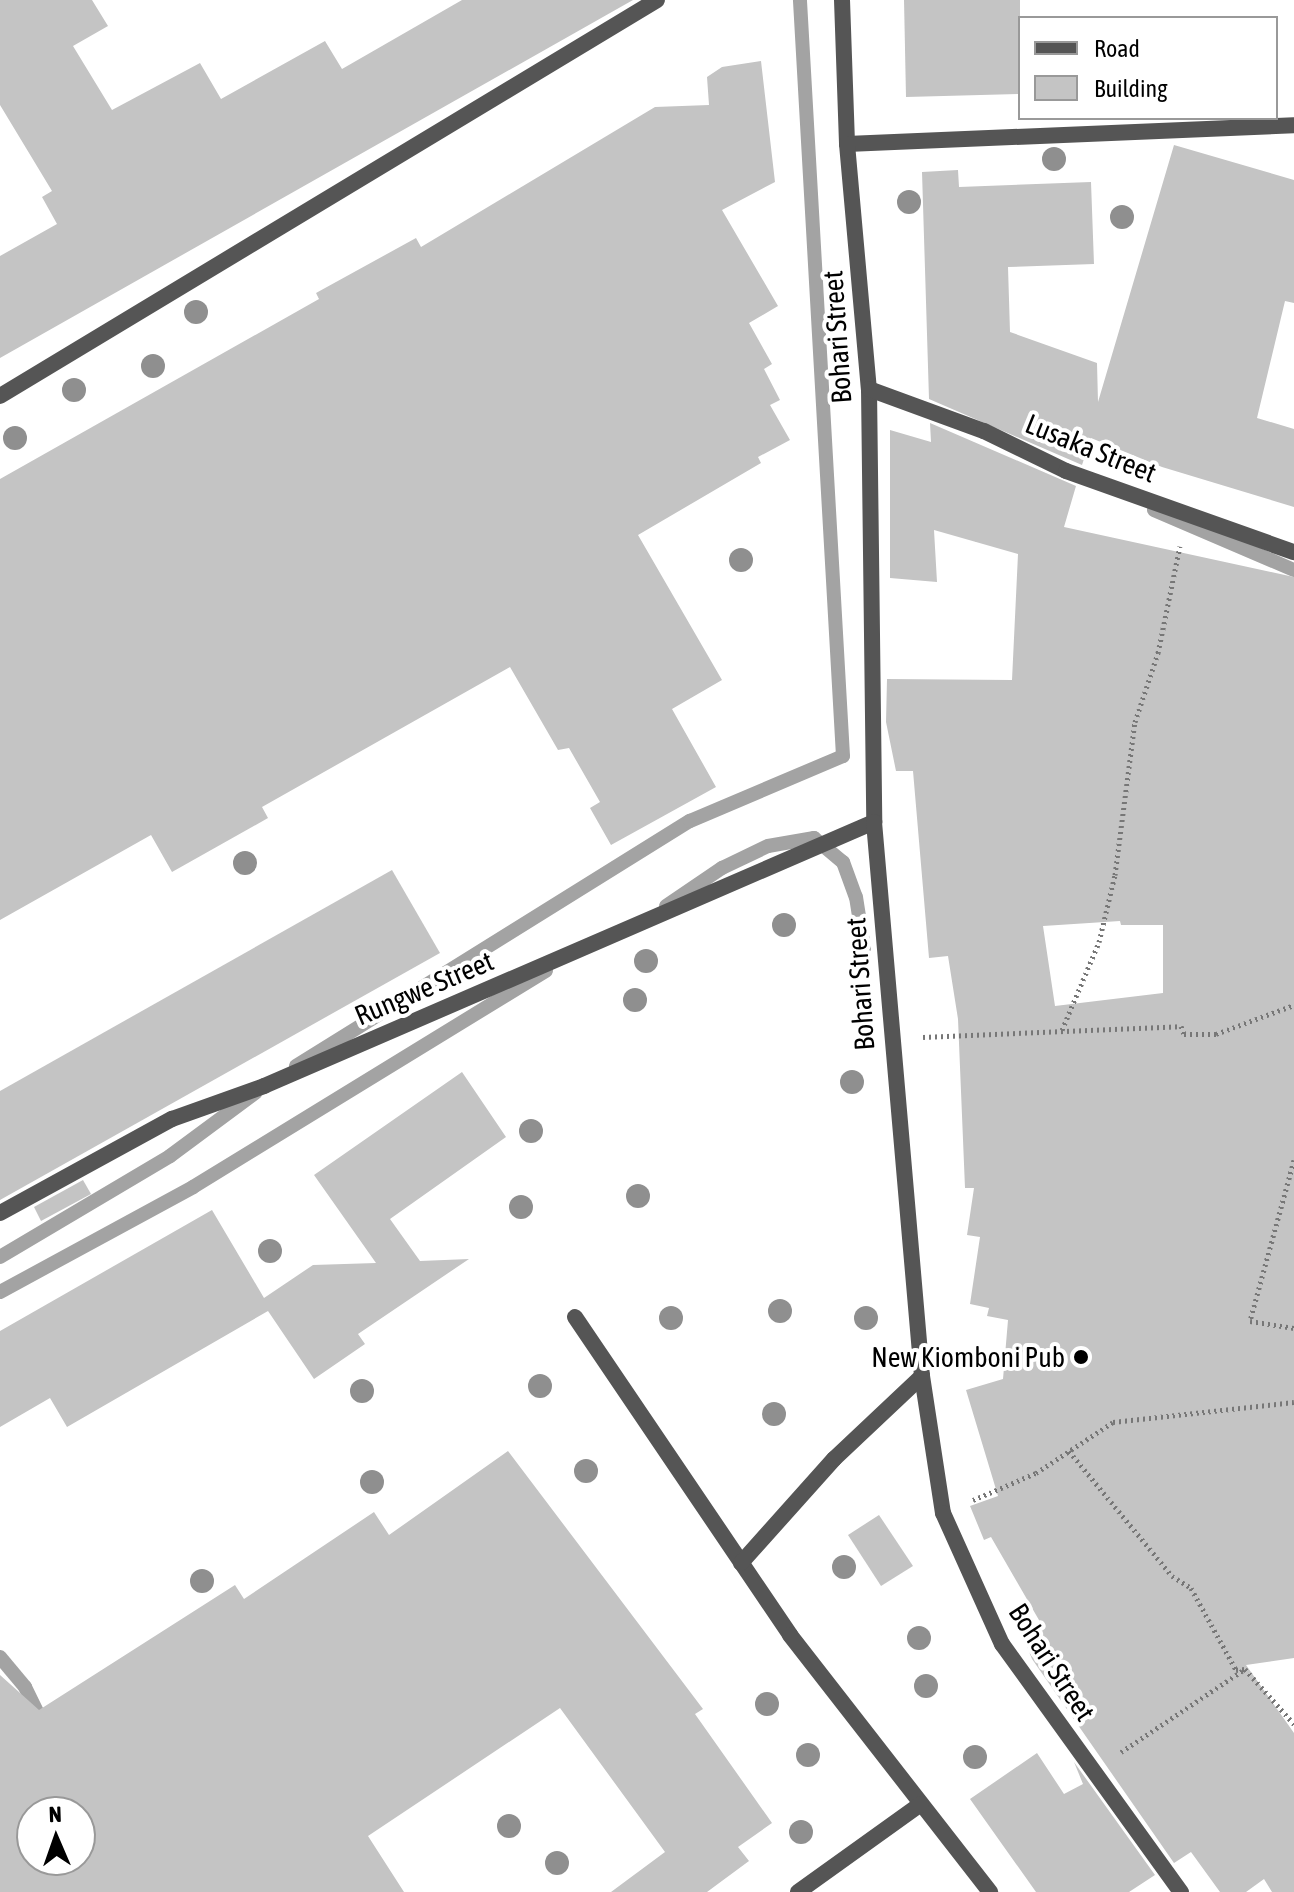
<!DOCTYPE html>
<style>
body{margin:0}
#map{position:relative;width:1294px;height:1892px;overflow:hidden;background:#fff;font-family:"Asap Condensed",sans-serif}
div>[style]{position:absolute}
.stream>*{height:14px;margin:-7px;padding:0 7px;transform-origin:7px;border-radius:7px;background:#a3a3a3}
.building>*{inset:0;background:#c4c4c4}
.path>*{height:5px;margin-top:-2.5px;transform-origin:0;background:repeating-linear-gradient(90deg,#777 0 2px,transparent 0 6px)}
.service>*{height:16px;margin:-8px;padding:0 8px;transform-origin:8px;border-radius:8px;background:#555}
.minor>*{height:16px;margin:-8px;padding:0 8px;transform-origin:8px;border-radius:8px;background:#555}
.trees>*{width:24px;height:24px;margin:-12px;border-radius:50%;background:#8f8f8f}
.dots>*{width:22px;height:22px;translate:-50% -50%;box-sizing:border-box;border:4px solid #fff;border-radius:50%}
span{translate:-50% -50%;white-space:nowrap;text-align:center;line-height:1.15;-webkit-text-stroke:8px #fff;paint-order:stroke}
.street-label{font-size:28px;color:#000}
.poi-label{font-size:28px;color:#000}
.right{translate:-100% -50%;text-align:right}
.legend{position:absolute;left:1018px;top:16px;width:260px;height:104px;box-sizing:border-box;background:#fff;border:2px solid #999;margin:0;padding:10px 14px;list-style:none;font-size:24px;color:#000}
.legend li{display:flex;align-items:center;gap:16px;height:40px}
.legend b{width:40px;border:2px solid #999}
.north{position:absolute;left:16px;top:1796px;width:80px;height:80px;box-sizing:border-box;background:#fff;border:2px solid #999;border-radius:50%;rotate:358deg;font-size:22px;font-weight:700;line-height:32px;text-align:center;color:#000}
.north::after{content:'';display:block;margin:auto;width:28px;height:36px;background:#000;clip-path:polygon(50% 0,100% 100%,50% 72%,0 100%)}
</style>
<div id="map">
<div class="stream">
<i style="left:1154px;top:510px;width:152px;rotate:23.2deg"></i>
<i style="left:666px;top:906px;width:68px;rotate:-34.2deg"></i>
<i style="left:722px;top:868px;width:51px;rotate:-25.6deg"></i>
<i style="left:768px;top:846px;width:47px;rotate:-9.9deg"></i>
<i style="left:814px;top:838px;width:38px;rotate:40deg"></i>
<i style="left:843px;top:862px;width:37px;rotate:70deg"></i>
<i style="left:856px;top:897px;width:52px;rotate:81.1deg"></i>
<i style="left:296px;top:1066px;width:464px;rotate:-31.9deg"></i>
<i style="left:690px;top:821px;width:166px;rotate:-23deg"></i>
<i style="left:843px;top:756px;width:757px;rotate:-93.26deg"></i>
<i style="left:0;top:1257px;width:198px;rotate:-30.7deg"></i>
<i style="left:170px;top:1156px;width:106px;rotate:-36.5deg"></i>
<i style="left:0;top:1292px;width:220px;rotate:-28.5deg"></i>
<i style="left:193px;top:1187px;width:414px;rotate:-31.5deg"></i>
<i style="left:0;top:1657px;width:39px;rotate:50deg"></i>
<i style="left:25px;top:1687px;width:37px;rotate:64deg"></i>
</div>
<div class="building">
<i style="clip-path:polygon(0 0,92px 0,108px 26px,73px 46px,112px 110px,200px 63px,221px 99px,325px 41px,342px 69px,462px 0,633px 0,0 358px,0 256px,57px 224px,42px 197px,52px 191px,0 105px)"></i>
<i style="clip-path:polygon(904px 0,1020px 0,1020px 94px,906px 97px)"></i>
<i style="clip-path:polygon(761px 61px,775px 182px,722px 210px,778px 306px,749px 323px,772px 364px,764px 369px,780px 400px,770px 405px,790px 440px,758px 457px,761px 463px,638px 535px,722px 680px,672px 709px,716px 787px,611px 845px,590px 808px,600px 802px,569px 748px,558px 750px,510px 667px,262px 807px,268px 818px,172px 872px,151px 835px,0 920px,0 479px,319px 299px,316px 293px,416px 238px,421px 247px,655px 107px,709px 105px,707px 77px,722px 67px)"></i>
<i style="clip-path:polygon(1174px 145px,1294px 180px,1294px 303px,1285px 301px,1257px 418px,1294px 429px,1294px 507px,1162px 467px,1091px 438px,1082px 465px,929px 399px,922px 172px,958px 170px,959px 187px,1091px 182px,1094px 264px,1008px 267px,1010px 332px,1097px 363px,1098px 402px)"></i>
<i style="clip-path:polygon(evenodd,930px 423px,1076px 486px,1064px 527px,1294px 577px,1294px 1658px,1246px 1665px,1294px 1733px,1294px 1892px,1272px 1892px,1264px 1879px,1246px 1892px,1220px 1892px,1191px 1852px,1174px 1863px,1032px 1659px,1024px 1639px,1043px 1627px,991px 1537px,984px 1540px,970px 1506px,998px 1496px,966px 1390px,1003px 1379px,1008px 1320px,987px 1316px,989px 1308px,970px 1304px,980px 1237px,967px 1235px,974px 1188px,965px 1188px,958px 1019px,948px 956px,929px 958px,913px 771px,896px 771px,886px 722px,887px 679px,1012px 680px,1018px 554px,934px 530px,937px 582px,890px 578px,890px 430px,931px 442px,930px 423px,1120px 921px,1121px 925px,1163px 925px,1163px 993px,1055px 1006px,1043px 926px,1120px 921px)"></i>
<i style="clip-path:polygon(392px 870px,440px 953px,0 1200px,0 1091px)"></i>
<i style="clip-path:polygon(462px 1072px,506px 1137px,390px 1219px,420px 1261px,469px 1259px,358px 1334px,365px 1344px,314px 1379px,268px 1311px,67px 1427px,50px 1398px,0 1427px,0 1331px,212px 1210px,264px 1298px,313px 1265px,376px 1263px,314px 1175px)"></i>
<i style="clip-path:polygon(83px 1180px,91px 1194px,41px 1221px,34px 1207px)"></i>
<i style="clip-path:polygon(evenodd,508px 1451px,703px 1709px,695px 1714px,772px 1823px,738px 1847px,749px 1861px,707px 1892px,611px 1892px,665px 1852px,560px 1708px,368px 1836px,404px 1892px,0 1892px,0 1675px,39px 1710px,235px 1585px,244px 1599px,374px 1512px,389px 1535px,508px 1451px,32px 1812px,80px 1812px,80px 1860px,32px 1860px,32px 1812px)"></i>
<i style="clip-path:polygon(879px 1515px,913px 1566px,881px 1586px,848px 1535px)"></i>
<i style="clip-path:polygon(1037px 1753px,1064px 1794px,1083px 1784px,1074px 1762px,1155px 1875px,1129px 1892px,1036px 1892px,970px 1799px)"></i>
</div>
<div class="path">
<i style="left:1062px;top:1030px;width:95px;rotate:-67.2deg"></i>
<i style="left:1099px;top:942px;width:69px;rotate:-76.6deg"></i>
<i style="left:1115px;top:875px;width:154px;rotate:-82.6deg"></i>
<i style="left:1135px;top:722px;width:73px;rotate:-71.6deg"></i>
<i style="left:1158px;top:653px;width:109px;rotate:-78.4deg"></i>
<i style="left:923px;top:1037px;width:258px;rotate:-2.4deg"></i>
<i style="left:1181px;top:1026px;width:9px;rotate:69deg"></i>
<i style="left:1184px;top:1034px;width:32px"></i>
<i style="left:1216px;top:1034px;width:83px;rotate:-20.4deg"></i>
<i style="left:1294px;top:1160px;width:167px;rotate:105.3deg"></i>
<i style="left:1250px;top:1321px;width:45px;rotate:9deg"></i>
<i style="left:1069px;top:1451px;width:162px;rotate:50.5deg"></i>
<i style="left:1172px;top:1576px;width:22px;rotate:32deg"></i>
<i style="left:1191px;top:1588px;width:94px;rotate:61.2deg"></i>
<i style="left:1236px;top:1670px;width:9px;rotate:-6deg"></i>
<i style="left:1245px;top:1669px;width:74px;rotate:48.3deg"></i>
<i style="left:973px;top:1500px;width:69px;rotate:-23.2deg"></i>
<i style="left:1036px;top:1473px;width:92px;rotate:-33.5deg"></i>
<i style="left:1113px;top:1422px;width:182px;rotate:-6.3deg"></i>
<i style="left:1121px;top:1752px;width:146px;rotate:-33.8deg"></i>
</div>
<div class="service">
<i style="left:847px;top:144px;width:447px;rotate:-2.4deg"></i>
<i style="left:0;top:396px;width:767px;rotate:-31.08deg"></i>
<i style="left:0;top:1213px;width:196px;rotate:-28.7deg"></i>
<i style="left:172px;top:1119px;width:98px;rotate:-19.7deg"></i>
<i style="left:264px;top:1086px;width:665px;rotate:-23.4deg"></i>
<i style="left:575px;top:1317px;width:384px;rotate:55.9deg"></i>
<i style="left:790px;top:1635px;width:326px;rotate:52.1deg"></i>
<i style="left:741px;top:1563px;width:140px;rotate:-48.2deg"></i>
<i style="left:834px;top:1459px;width:121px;rotate:-43.3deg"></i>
<i style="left:798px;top:1892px;width:151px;rotate:-35.6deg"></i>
</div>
<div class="minor">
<i style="left:842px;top:0;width:144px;rotate:88deg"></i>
<i style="left:847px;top:144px;width:246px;rotate:84.9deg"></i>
<i style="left:869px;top:389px;width:433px;rotate:89.3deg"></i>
<i style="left:874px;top:822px;width:556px;rotate:85.05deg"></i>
<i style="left:922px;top:1376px;width:139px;rotate:81.3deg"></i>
<i style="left:943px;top:1513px;width:144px;rotate:65.8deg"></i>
<i style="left:1002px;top:1644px;width:306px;rotate:54.2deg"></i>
<i style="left:869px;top:389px;width:122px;rotate:20.1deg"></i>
<i style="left:984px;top:431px;width:91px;rotate:26deg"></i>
<i style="left:1066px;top:471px;width:242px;rotate:19.6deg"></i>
</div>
<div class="trees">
<i style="left:1054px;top:159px"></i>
<i style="left:909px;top:202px"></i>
<i style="left:1122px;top:217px"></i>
<i style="left:196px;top:312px"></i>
<i style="left:153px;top:366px"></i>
<i style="left:74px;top:390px"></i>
<i style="left:15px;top:438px"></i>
<i style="left:741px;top:560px"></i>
<i style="left:245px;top:863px"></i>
<i style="left:784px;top:925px"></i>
<i style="left:646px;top:961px"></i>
<i style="left:635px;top:1000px"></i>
<i style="left:852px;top:1082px"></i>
<i style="left:531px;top:1131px"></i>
<i style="left:638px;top:1196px"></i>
<i style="left:521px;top:1207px"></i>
<i style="left:270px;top:1251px"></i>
<i style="left:780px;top:1311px"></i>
<i style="left:671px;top:1318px"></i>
<i style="left:866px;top:1318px"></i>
<i style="left:540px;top:1386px"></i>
<i style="left:362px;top:1391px"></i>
<i style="left:774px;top:1414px"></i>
<i style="left:586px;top:1471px"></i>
<i style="left:372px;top:1482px"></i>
<i style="left:844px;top:1567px"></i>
<i style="left:202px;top:1581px"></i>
<i style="left:919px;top:1638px"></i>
<i style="left:926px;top:1686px"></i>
<i style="left:767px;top:1704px"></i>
<i style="left:808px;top:1755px"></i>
<i style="left:975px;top:1757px"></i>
<i style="left:509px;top:1826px"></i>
<i style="left:801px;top:1832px"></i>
<i style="left:557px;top:1863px"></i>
</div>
<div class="dots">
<i style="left:1081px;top:1357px;background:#000"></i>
</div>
<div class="street-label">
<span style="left:837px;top:337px;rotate:-94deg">Bohari Street</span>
<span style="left:1091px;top:448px;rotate:22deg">Lusaka Street</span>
<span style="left:860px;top:984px;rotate:-94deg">Bohari Street</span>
<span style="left:424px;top:988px;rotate:-23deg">Rungwe Street</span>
<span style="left:1052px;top:1662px;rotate:57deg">Bohari Street</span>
</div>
<div class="poi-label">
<span class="right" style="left:1065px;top:1357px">New Kiomboni Pub</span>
</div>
<ul class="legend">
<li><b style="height:10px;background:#555"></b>Road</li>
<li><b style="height:22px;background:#c4c4c4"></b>Building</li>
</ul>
<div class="north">N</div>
</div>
